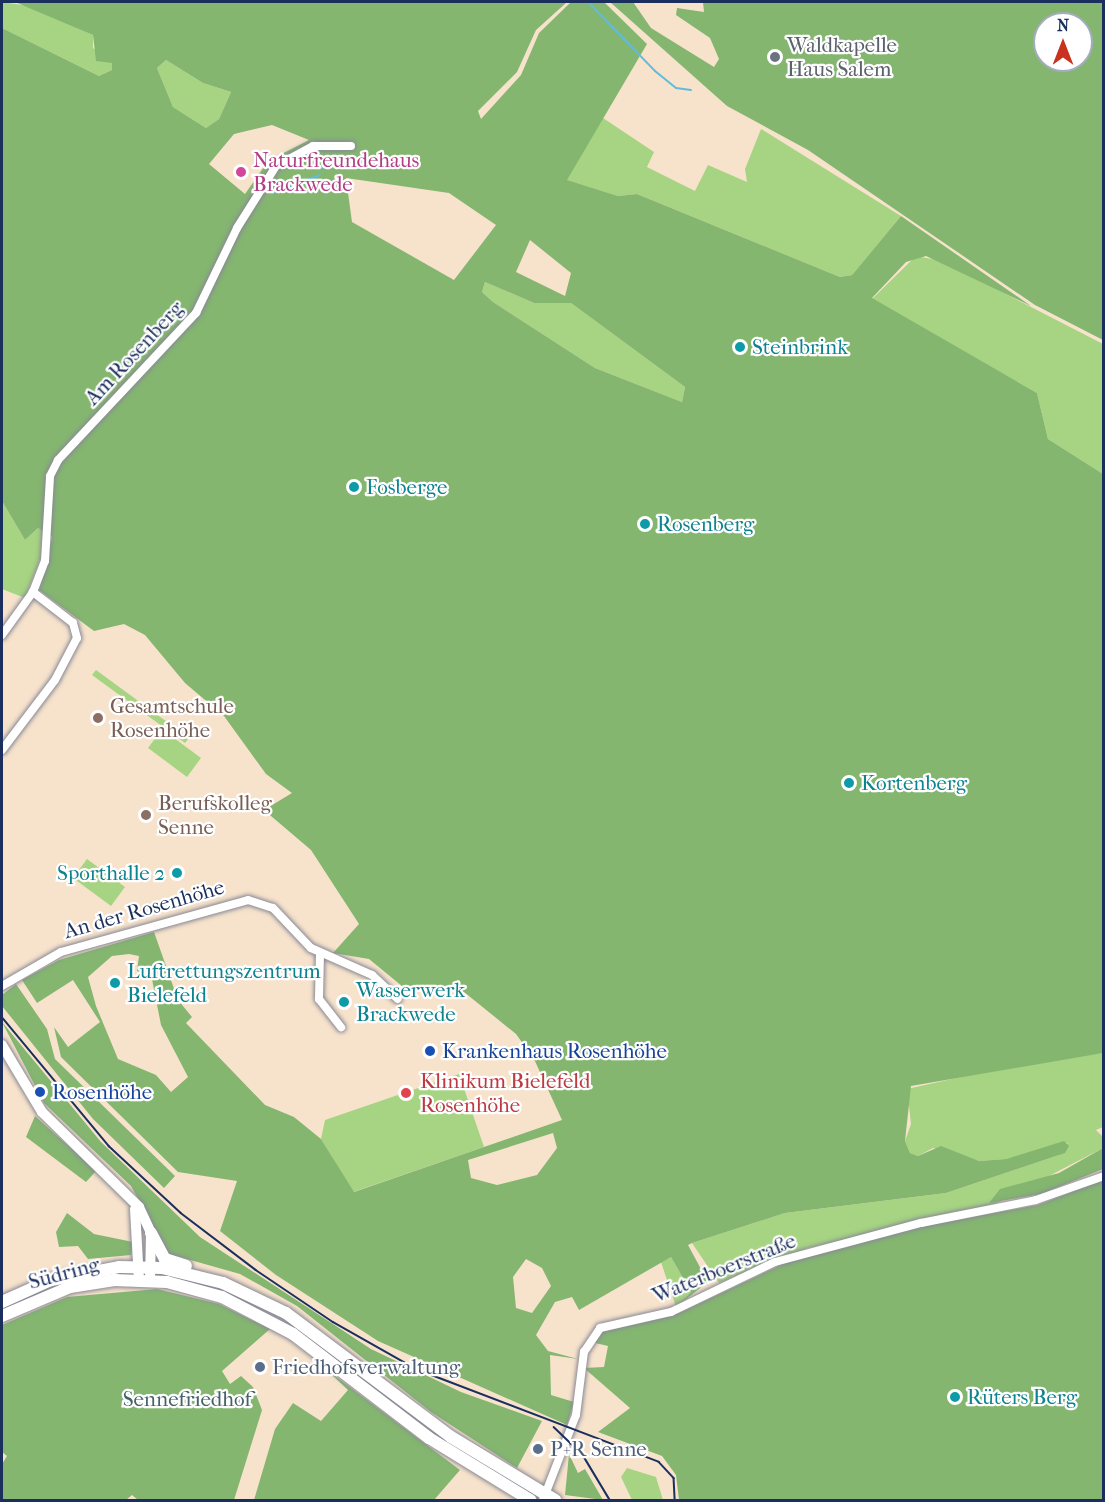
<!DOCTYPE html>
<meta charset="utf-8">
<style>
body{margin:0}
#map{position:relative;width:1105px;height:1502px;overflow:hidden;background:#f7e3cc;font-family:"IM FELL French Canon",serif}
div>[style]{position:absolute}
.green>*{inset:0;background:#a6d482}
.forest>*{inset:0;background:#84b670}
.stream>*{height:2px;margin:-1px;padding:0 1px;transform-origin:1px;border-radius:1px;background:#60bbdd}
.roads{filter:drop-shadow(0 0 2px #898995) drop-shadow(0 0 2px #898995)}
.minor>*{height:8px;margin:-4px;padding:0 4px;transform-origin:4px;border-radius:4px;background:#fff}
.tertiary>*{height:10px;margin:-5px;padding:0 5px;transform-origin:5px;border-radius:5px;background:#fff}
.secondary>*{height:12px;margin:-6px;padding:0 6px;transform-origin:6px;border-radius:6px;background:#fff}
.tram>*{height:1.5px;margin:-0.75px;padding:0 0.75px;transform-origin:0.75px;border-radius:0.75px;background:#1b2f5e}
.dots>*{width:16px;height:16px;translate:-50% -50%;box-sizing:border-box;border:3px solid #fff;border-radius:50%}
span{translate:-50% -50%;white-space:nowrap;text-align:center;line-height:1.15;-webkit-text-stroke:4.5px #fff;paint-order:stroke}
.worship-label{font-size:21px;color:#5b616d}
.left{translate:0 -50%;text-align:left}
.hotel-label{font-size:21px;color:#b23c85}
.culture-label{font-size:21px;color:#0d838f}
.right{translate:-100% -50%;text-align:right}
.street-label{font-size:21px;color:#1b2f5e}
.education-label{font-size:21px;color:#785e54}
.transit-label{font-size:21px;color:#164399}
.health-label{font-size:21px;color:#be3a42}
.service-label{font-size:21px;color:#4e5e75}
.park-label{font-size:21px;color:#456169}
.frame{position:absolute;inset:0;border:3px solid #1b2f5e;pointer-events:none}
.north{position:absolute;left:1033px;top:12px;width:60px;height:60px;box-sizing:border-box;background:#fff;border:2px solid #a4acbf;border-radius:50%;rotate:0deg;font-size:16px;font-weight:700;line-height:24px;text-align:center;color:#1b2f5e}
.north::after{content:'';display:block;margin:auto;width:21px;height:27px;background:#c8321e;clip-path:polygon(50% 0,100% 100%,50% 72%,0 100%)}
</style>
<div id="map">
<div class="green">
<i style="clip-path:polygon(2px 2px,29px 6px,93px 35px,93px 48px,112px 62px,112px 70px,99px 76px,2px 28px)"></i>
<i style="clip-path:polygon(166px 60px,203px 83px,231px 92px,219px 119px,206px 128px,173px 107px,157px 68px)"></i>
<i style="clip-path:polygon(603px 118px,654px 152px,647px 167px,695px 191px,708px 165px,747px 182px,745px 169px,761px 129px,901px 216px,852px 275px,840px 277px,637px 194px,618px 196px,566px 180px)"></i>
<i style="clip-path:polygon(916px 256px,942px 261px,1103px 344px,1103px 474px,1048px 439px,1037px 393px,872px 299px)"></i>
<i style="clip-path:polygon(485px 282px,534px 303px,571px 303px,685px 387px,682px 402px,595px 368px,493px 302px,482px 292px)"></i>
<i style="clip-path:polygon(2px 501px,25px 540px,38px 528px,44px 531px,44px 550px,25px 598px,2px 589px)"></i>
<i style="clip-path:polygon(96px 670px,189px 738px,185px 743px,92px 675px)"></i>
<i style="clip-path:polygon(162px 729px,201px 758px,187px 777px,148px 748px)"></i>
<i style="clip-path:polygon(87px 859px,125px 887px,111px 906px,73px 878px)"></i>
<i style="clip-path:polygon(1103px 1053px,1103px 1127px,1096px 1130px,1103px 1137px,1103px 1148px,991px 1206px,808px 1248px,719px 1283px,692px 1243px,785px 1213px,946px 1193px,1059px 1155px,1068px 1143px,1006px 1159px,979px 1161px,933px 1148px,918px 1156px,910px 1153px,905px 1141px,911px 1124px,907px 1089px,1042px 1059px)"></i>
<i style="clip-path:polygon(459px 1074px,484px 1147px,353px 1192px,321px 1139px,325px 1120px)"></i>
<i style="clip-path:polygon(671px 1257px,691px 1292px,676px 1307px,661px 1262px)"></i>
<i style="clip-path:polygon(627px 1468px,656px 1477px,663px 1500px,632px 1500px,621px 1477px)"></i>
</div>
<div class="forest">
<i style="clip-path:polygon(evenodd,15px 2px,567px 2px,536px 30px,517px 72px,478px 111px,481px 119px,521px 75px,539px 33px,571px 2px,604px 2px,647px 44px,567px 180px,618px 196px,637px 194px,840px 277px,852px 275px,901px 216px,1031px 306px,926px 256px,906px 262px,872px 298px,1037px 393px,1048px 439px,1103px 474px,1103px 1053px,911px 1086px,905px 1141px,910px 1153px,918px 1156px,941px 1146px,979px 1161px,1006px 1159px,1064px 1141px,1069px 1146px,1065px 1153px,946px 1193px,785px 1213px,692px 1243px,688px 1245px,708px 1282px,676px 1307px,691px 1292px,671px 1257px,579px 1310px,572px 1297px,555px 1302px,536px 1335px,548px 1351px,578px 1359px,550px 1355px,551px 1395px,574px 1402px,567px 1425px,378px 1341px,276px 1275px,220px 1231px,237px 1181px,178px 1172px,61px 1057px,54px 1027px,68px 1047px,100px 1022px,73px 980px,37px 1003px,22px 980px,59px 960px,154px 932px,178px 1000px,192px 1017px,186px 1023px,265px 1105px,294px 1117px,321px 1139px,354px 1192px,562px 1120px,534px 1059px,516px 1034px,464px 992px,408px 991px,369px 959px,333px 953px,359px 924px,311px 850px,264px 810px,292px 793px,266px 774px,224px 716px,185px 683px,145px 635px,124px 624px,94px 631px,39px 590px,52px 537px,38px 528px,25px 540px,2px 501px,2px 28px,99px 76px,112px 70px,112px 63px,96px 61px,93px 35px,15px 2px,166px 60px,203px 83px,231px 92px,219px 119px,206px 128px,173px 107px,157px 68px,166px 60px,15px 2px,272px 125px,309px 140px,268px 161px,245px 194px,209px 164px,234px 134px,272px 125px,15px 2px,346px 178px,449px 193px,496px 225px,454px 280px,352px 222px,346px 178px,15px 2px,530px 240px,571px 273px,565px 296px,516px 272px,530px 240px,15px 2px,485px 282px,534px 303px,571px 303px,685px 387px,682px 402px,595px 368px,493px 302px,482px 292px,485px 282px,15px 2px,129px 954px,139px 956px,137px 971px,151px 974px,161px 1025px,188px 1077px,171px 1092px,156px 1075px,118px 1059px,96px 1006px,88px 977px,112px 956px,129px 954px,15px 2px,553px 1133px,557px 1148px,537px 1175px,497px 1185px,471px 1178px,468px 1160px,553px 1133px,15px 2px,526px 1259px,542px 1268px,551px 1286px,532px 1313px,516px 1308px,513px 1277px,526px 1259px)"></i>
<i style="clip-path:polygon(evenodd,610px 2px,633px 2px,651px 28px,714px 67px,719px 59px,710px 38px,676px 15px,677px 8px,704px 12px,703px 2px,1103px 2px,1103px 340px,1035px 305px,808px 150px,727px 106px,610px 2px,1045px 24px,1081px 24px,1081px 60px,1045px 60px,1045px 24px)"></i>
<i style="clip-path:polygon(16px 984px,47px 1029px,55px 1059px,175px 1176px,164px 1188px,93px 1119px,2px 1006px,2px 995px)"></i>
<i style="clip-path:polygon(2px 1022px,101px 1142px,200px 1237px,371px 1349px,461px 1392px,542px 1421px,517px 1468px,431px 1412px,297px 1306px,240px 1274px,169px 1254px,131px 1186px,44px 1103px)"></i>
<i style="clip-path:polygon(35px 1116px,96px 1171px,86px 1182px,26px 1137px)"></i>
<i style="clip-path:polygon(1103px 1148px,1103px 1169px,1041px 1194px,989px 1203px,1000px 1189px,1059px 1173px)"></i>
<i style="clip-path:polygon(1103px 1180px,1103px 1500px,679px 1500px,676px 1475px,662px 1456px,598px 1432px,630px 1408px,584px 1368px,604px 1367px,608px 1346px,591px 1342px,602px 1332px,679px 1313px,785px 1263px,934px 1224px,1038px 1205px)"></i>
<i style="clip-path:polygon(67px 1213px,94px 1234px,133px 1242px,131px 1255px,88px 1259px,78px 1246px,59px 1247px,56px 1232px)"></i>
<i style="clip-path:polygon(157px 1289px,219px 1304px,270px 1329px,222px 1371px,230px 1384px,241px 1376px,253px 1387px,262px 1410px,234px 1500px,138px 1500px,132px 1495px,126px 1500px,2px 1500px,2px 1464px,7px 1456px,2px 1452px,2px 1325px,67px 1297px)"></i>
<i style="clip-path:polygon(327px 1370px,460px 1470px,434px 1500px,254px 1500px,275px 1429px,293px 1403px,321px 1421px,348px 1390px)"></i>
<i style="clip-path:polygon(569px 1454px,578px 1473px,585px 1469px,603px 1500px,565px 1495px)"></i>
</div>
<div class="stream">
<i style="left:588px;top:2px;width:96px;rotate:45.8deg"></i>
<i style="left:655px;top:71px;width:27px;rotate:39deg"></i>
<i style="left:676px;top:88px;width:15px;rotate:8deg"></i>
<i style="left:323px;top:168px;width:6px;rotate:-72deg"></i>
<i style="left:301px;top:183px;width:24px;rotate:5deg"></i>
<i style="left:272px;top:193px;width:51px;rotate:-20.6deg"></i>
</div>
<div class="roads">
<div class="minor">
<i style="left:2px;top:635px;width:53px;rotate:-54.2deg"></i>
<i style="left:33px;top:592px;width:33px;rotate:-69deg"></i>
<i style="left:45px;top:561px;width:85px;rotate:-86.6deg"></i>
<i style="left:50px;top:476px;width:18px;rotate:-63deg"></i>
<i style="left:58px;top:460px;width:202px;rotate:-46.8deg"></i>
<i style="left:196px;top:313px;width:94px;rotate:-64.2deg"></i>
<i style="left:237px;top:228px;width:73px;rotate:-57.8deg"></i>
<i style="left:276px;top:166px;width:42px;rotate:-28.4deg"></i>
<i style="left:313px;top:146px;width:38px"></i>
<i style="left:2px;top:750px;width:88px;rotate:-52.9deg"></i>
<i style="left:55px;top:680px;width:47px;rotate:-62.4deg"></i>
<i style="left:77px;top:638px;width:16px;rotate:-105deg"></i>
<i style="left:73px;top:623px;width:51px;rotate:-142.2deg"></i>
<i style="left:320px;top:954px;width:45px;rotate:91.3deg"></i>
<i style="left:319px;top:999px;width:36px;rotate:52deg"></i>
<i style="left:2px;top:986px;width:68px;rotate:-30deg"></i>
<i style="left:61px;top:952px;width:194px;rotate:-15.5deg"></i>
<i style="left:248px;top:900px;width:26px;rotate:18deg"></i>
<i style="left:273px;top:908px;width:55px;rotate:46.5deg"></i>
<i style="left:311px;top:948px;width:67px;rotate:23.9deg"></i>
<i style="left:372px;top:975px;width:35px;rotate:43deg"></i>
<i style="left:543px;top:1500px;width:91px;rotate:-68.8deg"></i>
<i style="left:576px;top:1415px;width:64px;rotate:-82.8deg"></i>
<i style="left:584px;top:1352px;width:29px;rotate:-56deg"></i>
<i style="left:600px;top:1328px;width:73px;rotate:-12.7deg"></i>
<i style="left:671px;top:1312px;width:115px;rotate:-25.7deg"></i>
<i style="left:775px;top:1262px;width:151px;rotate:-15deg"></i>
<i style="left:921px;top:1223px;width:117px;rotate:-11.3deg"></i>
<i style="left:1036px;top:1200px;width:72px;rotate:-19.4deg"></i>
</div>
<div class="tertiary">
<i style="left:2px;top:1045px;width:78px;rotate:59.2deg"></i>
<i style="left:42px;top:1112px;width:136px;rotate:44.4deg"></i>
<i style="left:139px;top:1207px;width:29px;rotate:65deg"></i>
<i style="left:151px;top:1233px;width:47px;rotate:91.2deg"></i>
<i style="left:135px;top:1209px;width:71px;rotate:86.8deg"></i>
</div>
<div class="secondary">
<i style="left:151px;top:1233px;width:30px;rotate:62deg"></i>
<i style="left:165px;top:1259px;width:22px;rotate:18deg"></i>
<i style="left:2px;top:1302px;width:54px;rotate:-24.2deg"></i>
<i style="left:51px;top:1280px;width:69px;rotate:-10.8deg"></i>
<i style="left:119px;top:1267px;width:43px;rotate:1.3deg"></i>
<i style="left:162px;top:1268px;width:63px;rotate:13.8deg"></i>
<i style="left:223px;top:1283px;width:70px;rotate:25.5deg"></i>
<i style="left:286px;top:1313px;width:206px;rotate:36.9deg"></i>
<i style="left:451px;top:1437px;width:122px;rotate:31.2deg"></i>
<i style="left:2px;top:1316px;width:74px;rotate:-23.1deg"></i>
<i style="left:70px;top:1287px;width:45px;rotate:-9deg"></i>
<i style="left:114px;top:1280px;width:53px;rotate:2.2deg"></i>
<i style="left:167px;top:1282px;width:57px;rotate:15.3deg"></i>
<i style="left:222px;top:1297px;width:80px;rotate:27.5deg"></i>
<i style="left:293px;top:1334px;width:171px;rotate:37.4deg"></i>
<i style="left:429px;top:1438px;width:119px;rotate:31.5deg"></i>
</div>
</div>
<div class="tram">
<i style="left:2px;top:1017px;width:168px;rotate:50.3deg"></i>
<i style="left:109px;top:1146px;width:98px;rotate:42.9deg"></i>
<i style="left:181px;top:1213px;width:94px;rotate:37.2deg"></i>
<i style="left:256px;top:1270px;width:93px;rotate:34deg"></i>
<i style="left:333px;top:1322px;width:95px;rotate:29.5deg"></i>
<i style="left:416px;top:1369px;width:260px;rotate:20.9deg"></i>
<i style="left:659px;top:1462px;width:22px;rotate:47deg"></i>
<i style="left:674px;top:1478px;width:22px;rotate:87deg"></i>
<i style="left:554px;top:1427px;width:40px;rotate:44deg"></i>
<i style="left:583px;top:1455px;width:52px;rotate:59deg"></i>
</div>
<div class="dots">
<i style="left:775px;top:57px;background:#6b7280"></i>
<i style="left:241px;top:172px;background:#d1479c"></i>
<i style="left:740px;top:347px;background:#0f9aa8"></i>
<i style="left:354px;top:487px;background:#0f9aa8"></i>
<i style="left:645px;top:524px;background:#0f9aa8"></i>
<i style="left:98px;top:718px;background:#8d6e63"></i>
<i style="left:849px;top:783px;background:#0f9aa8"></i>
<i style="left:146px;top:815px;background:#8d6e63"></i>
<i style="left:177px;top:873px;background:#0f9aa8"></i>
<i style="left:115px;top:983px;background:#0f9aa8"></i>
<i style="left:344px;top:1002px;background:#0f9aa8"></i>
<i style="left:430px;top:1051px;background:#1a4fb4"></i>
<i style="left:40px;top:1092px;background:#1a4fb4"></i>
<i style="left:406px;top:1093px;background:#e0444e"></i>
<i style="left:260px;top:1367px;background:#5c6f8a"></i>
<i style="left:955px;top:1397px;background:#0f9aa8"></i>
<i style="left:538px;top:1449px;background:#5c6f8a"></i>
</div>
<div class="worship-label">
<span class="left" style="left:787px;top:57px">Waldkapelle<br>Haus Salem</span>
</div>
<div class="hotel-label">
<span class="left" style="left:253px;top:172px">Naturfreundehaus<br>Brackwede</span>
</div>
<div class="culture-label">
<span class="left" style="left:752px;top:347px">Steinbrink</span>
<span class="left" style="left:366px;top:487px">Fosberge</span>
<span class="left" style="left:657px;top:524px">Rosenberg</span>
<span class="left" style="left:861px;top:783px">Kortenberg</span>
<span class="right" style="left:165px;top:873px">Sporthalle 2</span>
<span class="left" style="left:127px;top:983px">Luftrettungszentrum<br>Bielefeld</span>
<span class="left" style="left:356px;top:1002px">Wasserwerk<br>Brackwede</span>
<span class="left" style="left:967px;top:1397px">Rüters Berg</span>
</div>
<div class="street-label">
<span style="left:134px;top:353px;rotate:-47deg">Am Rosenberg</span>
<span style="left:144px;top:909px;rotate:-16deg">An der Rosenhöhe</span>
<span style="left:724px;top:1268px;rotate:-22deg">Waterboerstraße</span>
<span style="left:64px;top:1273px;rotate:-15deg">Südring</span>
</div>
<div class="education-label">
<span class="left" style="left:110px;top:718px">Gesamtschule<br>Rosenhöhe</span>
<span class="left" style="left:158px;top:815px">Berufskolleg<br>Senne</span>
</div>
<div class="transit-label">
<span class="left" style="left:442px;top:1051px">Krankenhaus Rosenhöhe</span>
<span class="left" style="left:52px;top:1092px">Rosenhöhe</span>
</div>
<div class="health-label">
<span class="left" style="left:420px;top:1093px">Klinikum Bielefeld<br>Rosenhöhe</span>
</div>
<div class="service-label">
<span class="left" style="left:272px;top:1367px">Friedhofsverwaltung</span>
<span class="left" style="left:550px;top:1449px">P+R Senne</span>
</div>
<div class="park-label">
<span style="left:187px;top:1399px">Sennefriedhof</span>
</div>
<div class="frame"></div>
<div class="north">N</div>
</div>
